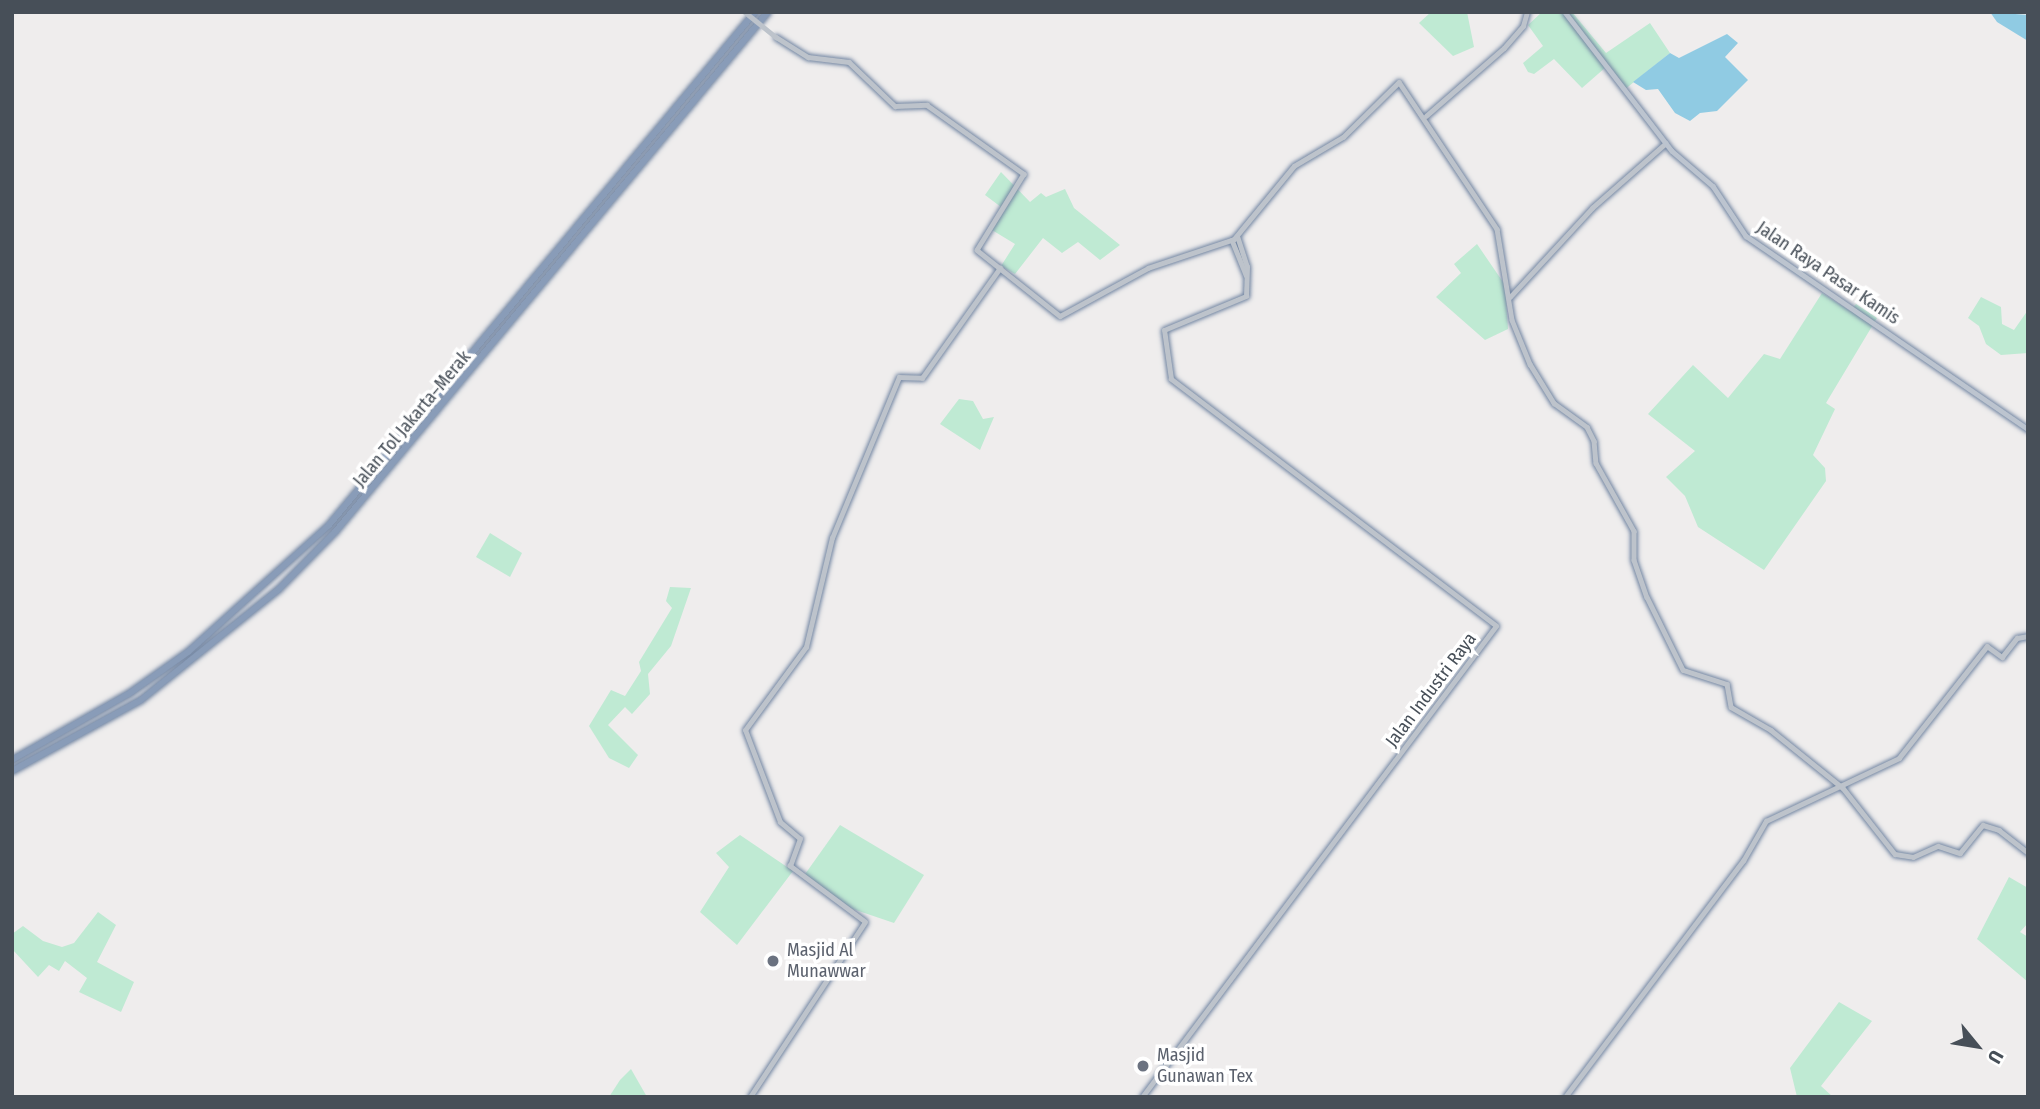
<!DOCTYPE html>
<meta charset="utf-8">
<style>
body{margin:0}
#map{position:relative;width:2040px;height:1109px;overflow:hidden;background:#efeded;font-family:"Fira Sans Condensed",sans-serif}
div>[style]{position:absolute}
.green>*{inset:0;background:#bfead3}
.water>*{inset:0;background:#90cbe3}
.roads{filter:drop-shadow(0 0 2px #7487a3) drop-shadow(0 0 2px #7487a3)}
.tertiary>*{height:4.5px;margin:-2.25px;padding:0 2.25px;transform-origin:2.25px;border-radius:2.25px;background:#bdc3cb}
.secondary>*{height:4.5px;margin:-2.25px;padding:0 2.25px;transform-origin:2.25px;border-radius:2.25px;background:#bcc4cf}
.motorway>*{height:6px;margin:-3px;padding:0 3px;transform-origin:3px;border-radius:3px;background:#899cb8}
.tertiary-bridge>*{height:4.5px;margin:-2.25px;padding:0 2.25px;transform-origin:2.25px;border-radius:2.25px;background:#bdc3cb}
.dots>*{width:19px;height:19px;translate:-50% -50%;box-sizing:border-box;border:4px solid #fff;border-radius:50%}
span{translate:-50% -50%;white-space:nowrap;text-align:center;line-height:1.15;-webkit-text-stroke:7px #fff;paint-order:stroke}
.street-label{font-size:18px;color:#474f58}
.worship-label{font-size:18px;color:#5b616d}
.left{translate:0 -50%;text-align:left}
.frame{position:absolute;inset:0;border:14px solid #474f58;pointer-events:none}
.north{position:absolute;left:1942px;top:1011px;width:70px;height:70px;-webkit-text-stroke:5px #fff;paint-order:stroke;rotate:120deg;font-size:19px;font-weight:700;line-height:28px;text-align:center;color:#474f58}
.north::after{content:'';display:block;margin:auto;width:24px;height:32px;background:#474f58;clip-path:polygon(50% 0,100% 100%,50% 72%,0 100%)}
</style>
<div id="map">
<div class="green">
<i style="clip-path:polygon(1431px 12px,1467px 12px,1474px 47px,1453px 56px,1419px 23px)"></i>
<i style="clip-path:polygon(1542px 12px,1572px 12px,1606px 53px,1650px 23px,1670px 53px,1624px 90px,1606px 67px,1582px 88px,1554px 59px,1534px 74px,1528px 72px,1523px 63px,1543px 46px,1528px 25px)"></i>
<i style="clip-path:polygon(1001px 172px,1030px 202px,1041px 193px,1046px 197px,1065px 189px,1074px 208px,1120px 245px,1100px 260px,1078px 242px,1062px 253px,1043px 238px,1015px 274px,1001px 266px,1015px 244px,992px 230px,1005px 210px,985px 195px)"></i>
<i style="clip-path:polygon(1477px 244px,1505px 285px,1508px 329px,1485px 340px,1436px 297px,1461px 273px,1454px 264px)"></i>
<i style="clip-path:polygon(1822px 293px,1850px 311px,1856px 304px,1877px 318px,1826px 403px,1835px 409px,1813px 455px,1825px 468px,1826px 481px,1764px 570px,1698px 527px,1685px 496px,1666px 477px,1695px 451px,1648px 414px,1693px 365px,1728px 398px,1764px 354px,1780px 359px)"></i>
<i style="clip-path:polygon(1981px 297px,2001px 307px,2002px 324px,2014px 330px,2028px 310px,2028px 353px,2001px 355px,1986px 344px,1979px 326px,1968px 318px)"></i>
<i style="clip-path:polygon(959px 399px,973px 401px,983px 419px,994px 417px,980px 450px,940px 424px)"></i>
<i style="clip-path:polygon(490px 533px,522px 553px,510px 577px,476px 557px)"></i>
<i style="clip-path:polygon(670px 587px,691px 588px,671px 646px,648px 674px,650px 694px,632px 714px,625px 707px,608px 725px,638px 755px,629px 768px,609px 758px,589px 726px,611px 690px,625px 696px,641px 671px,639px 662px,672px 608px,666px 601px)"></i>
<i style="clip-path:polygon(840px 825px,924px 875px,894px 923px,838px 904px,803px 877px)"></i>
<i style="clip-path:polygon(740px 835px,793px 871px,737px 945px,700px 912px,729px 867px,716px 853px)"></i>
<i style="clip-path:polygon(2009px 877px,2028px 888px,2028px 923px,2020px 932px,2028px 937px,2028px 982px,1977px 939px)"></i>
<i style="clip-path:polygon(98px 912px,116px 925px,97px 962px,134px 982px,121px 1012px,79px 992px,87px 978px,65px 961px,59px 971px,49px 965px,38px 977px,12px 949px,12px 934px,23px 926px,43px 941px,62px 947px,74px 943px)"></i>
<i style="clip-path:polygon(1839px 1002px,1872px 1021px,1821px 1086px,1833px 1097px,1797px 1097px,1790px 1068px)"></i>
<i style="clip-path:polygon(631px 1069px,647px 1097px,609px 1097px,620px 1080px)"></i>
</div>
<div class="water">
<i style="clip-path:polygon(1990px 12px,2028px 15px,2028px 41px,1997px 22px)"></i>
<i style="clip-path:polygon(1727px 34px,1738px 43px,1725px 57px,1748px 80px,1717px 111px,1700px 113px,1690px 121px,1675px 113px,1658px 89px,1646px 90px,1633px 82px,1670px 53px,1679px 58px)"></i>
</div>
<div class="roads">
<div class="tertiary">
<i style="left:776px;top:37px;width:38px;rotate:32deg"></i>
<i style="left:808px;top:57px;width:41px;rotate:7deg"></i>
<i style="left:849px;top:62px;width:64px;rotate:43.7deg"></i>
<i style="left:895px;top:106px;width:32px;rotate:-2deg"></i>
<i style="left:927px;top:105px;width:119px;rotate:35.4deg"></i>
<i style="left:1024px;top:174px;width:89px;rotate:121.7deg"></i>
<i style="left:977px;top:250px;width:106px;rotate:38.5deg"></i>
<i style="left:1060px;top:316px;width:100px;rotate:-28.6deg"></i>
<i style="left:1148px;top:268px;width:91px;rotate:-18.6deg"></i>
<i style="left:1234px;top:239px;width:94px;rotate:-50.6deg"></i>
<i style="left:1294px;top:166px;width:57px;rotate:-30.6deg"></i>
<i style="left:1343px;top:137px;width:78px;rotate:-44.5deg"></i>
<i style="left:1399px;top:82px;width:177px;rotate:56.3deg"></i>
<i style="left:1497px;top:229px;width:92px;rotate:80.6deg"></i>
<i style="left:1512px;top:320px;width:48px;rotate:67.8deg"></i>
<i style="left:1530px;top:364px;width:46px;rotate:58.4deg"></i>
<i style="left:1554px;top:403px;width:41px;rotate:36deg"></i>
<i style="left:1587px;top:427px;width:16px;rotate:63deg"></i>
<i style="left:1594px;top:441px;width:22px;rotate:85deg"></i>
<i style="left:1596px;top:463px;width:78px;rotate:60.8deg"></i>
<i style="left:1634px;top:531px;width:29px;rotate:90deg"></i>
<i style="left:1634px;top:560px;width:39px;rotate:71deg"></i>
<i style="left:1647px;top:597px;width:81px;rotate:63.7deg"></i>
<i style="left:1683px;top:670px;width:46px;rotate:17.7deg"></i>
<i style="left:1727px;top:684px;width:23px;rotate:80deg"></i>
<i style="left:1731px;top:707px;width:46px;rotate:29.9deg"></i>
<i style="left:1771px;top:730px;width:92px;rotate:38.9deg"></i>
<i style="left:1843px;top:788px;width:84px;rotate:51.8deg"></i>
<i style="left:1895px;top:854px;width:18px;rotate:9deg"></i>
<i style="left:1913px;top:857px;width:27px;rotate:-24deg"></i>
<i style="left:1938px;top:846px;width:23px;rotate:18deg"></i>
<i style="left:1960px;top:853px;width:36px;rotate:-51deg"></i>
<i style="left:1983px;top:825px;width:17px;rotate:17deg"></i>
<i style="left:1999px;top:830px;width:37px;rotate:38deg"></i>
<i style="left:1426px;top:116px;width:103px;rotate:-41.1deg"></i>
<i style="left:1504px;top:48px;width:29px;rotate:-49deg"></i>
<i style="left:1523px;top:26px;width:15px;rotate:-74deg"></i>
<i style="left:1232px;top:240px;width:38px;rotate:68deg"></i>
<i style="left:1510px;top:297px;width:121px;rotate:-47.3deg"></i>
<i style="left:1592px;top:208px;width:98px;rotate:-41.3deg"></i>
<i style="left:750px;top:1097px;width:209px;rotate:-56.7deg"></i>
<i style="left:865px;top:922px;width:94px;rotate:-143.3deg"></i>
<i style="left:790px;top:866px;width:29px;rotate:-70deg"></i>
<i style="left:800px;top:839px;width:26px;rotate:-140deg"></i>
<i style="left:780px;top:822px;width:98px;rotate:-110.8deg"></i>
<i style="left:745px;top:730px;width:103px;rotate:-53.7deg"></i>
<i style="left:806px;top:647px;width:112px;rotate:-76.6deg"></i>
<i style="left:832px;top:538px;width:174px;rotate:-67.4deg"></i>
<i style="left:899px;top:377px;width:23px;rotate:2deg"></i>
<i style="left:922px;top:378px;width:135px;rotate:-54.7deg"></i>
<i style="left:1142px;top:1097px;width:589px;rotate:-53.07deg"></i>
<i style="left:1496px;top:626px;width:408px;rotate:-142.8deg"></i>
<i style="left:1171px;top:379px;width:49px;rotate:-98.1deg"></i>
<i style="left:1164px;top:330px;width:89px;rotate:-22.5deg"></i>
<i style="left:1246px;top:296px;width:29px;rotate:-88deg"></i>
<i style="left:1247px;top:267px;width:32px;rotate:-108deg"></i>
<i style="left:1565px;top:1097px;width:296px;rotate:-53deg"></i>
<i style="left:1743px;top:861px;width:46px;rotate:-60.1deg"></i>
<i style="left:1766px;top:821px;width:147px;rotate:-25.3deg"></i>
<i style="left:1899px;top:758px;width:142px;rotate:-51.8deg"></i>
<i style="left:1987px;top:646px;width:19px;rotate:36deg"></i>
<i style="left:2002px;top:657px;width:24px;rotate:-52deg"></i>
<i style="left:2017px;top:638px;width:11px;rotate:-10deg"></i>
</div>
<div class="secondary">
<i style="left:1565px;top:12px;width:175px;rotate:52.4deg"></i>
<i style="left:1672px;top:151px;width:54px;rotate:40.5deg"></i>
<i style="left:1713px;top:186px;width:60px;rotate:56.6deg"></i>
<i style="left:1746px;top:236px;width:342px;rotate:34.4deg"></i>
</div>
<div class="motorway">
<i style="left:12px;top:760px;width:136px;rotate:-29.6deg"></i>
<i style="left:130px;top:693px;width:71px;rotate:-35.3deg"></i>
<i style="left:188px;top:652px;width:190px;rotate:-42deg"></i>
<i style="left:329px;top:525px;width:667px;rotate:-50.29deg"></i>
<i style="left:12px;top:771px;width:147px;rotate:-28.8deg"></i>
<i style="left:141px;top:700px;width:177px;rotate:-38.8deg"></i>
<i style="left:279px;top:589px;width:81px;rotate:-45.5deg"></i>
<i style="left:336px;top:531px;width:675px;rotate:-50.23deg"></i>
</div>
</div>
<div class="tertiary-bridge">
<i style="left:745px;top:12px;width:40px;rotate:39deg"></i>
</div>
<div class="dots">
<i style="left:773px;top:961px;background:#6b7280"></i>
<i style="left:1143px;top:1066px;background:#6b7280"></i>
</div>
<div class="street-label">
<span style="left:1828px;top:273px;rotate:34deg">Jalan Raya Pasar Kamis</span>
<span style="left:412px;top:419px;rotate:-50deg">Jalan Tol Jakarta–Merak</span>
<span style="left:1431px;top:690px;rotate:-53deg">Jalan Industri Raya</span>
</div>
<div class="worship-label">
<span class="left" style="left:787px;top:961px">Masjid Al<br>Munawwar</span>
<span class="left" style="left:1157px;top:1066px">Masjid<br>Gunawan Tex</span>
</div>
<div class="frame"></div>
<div class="north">U</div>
</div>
